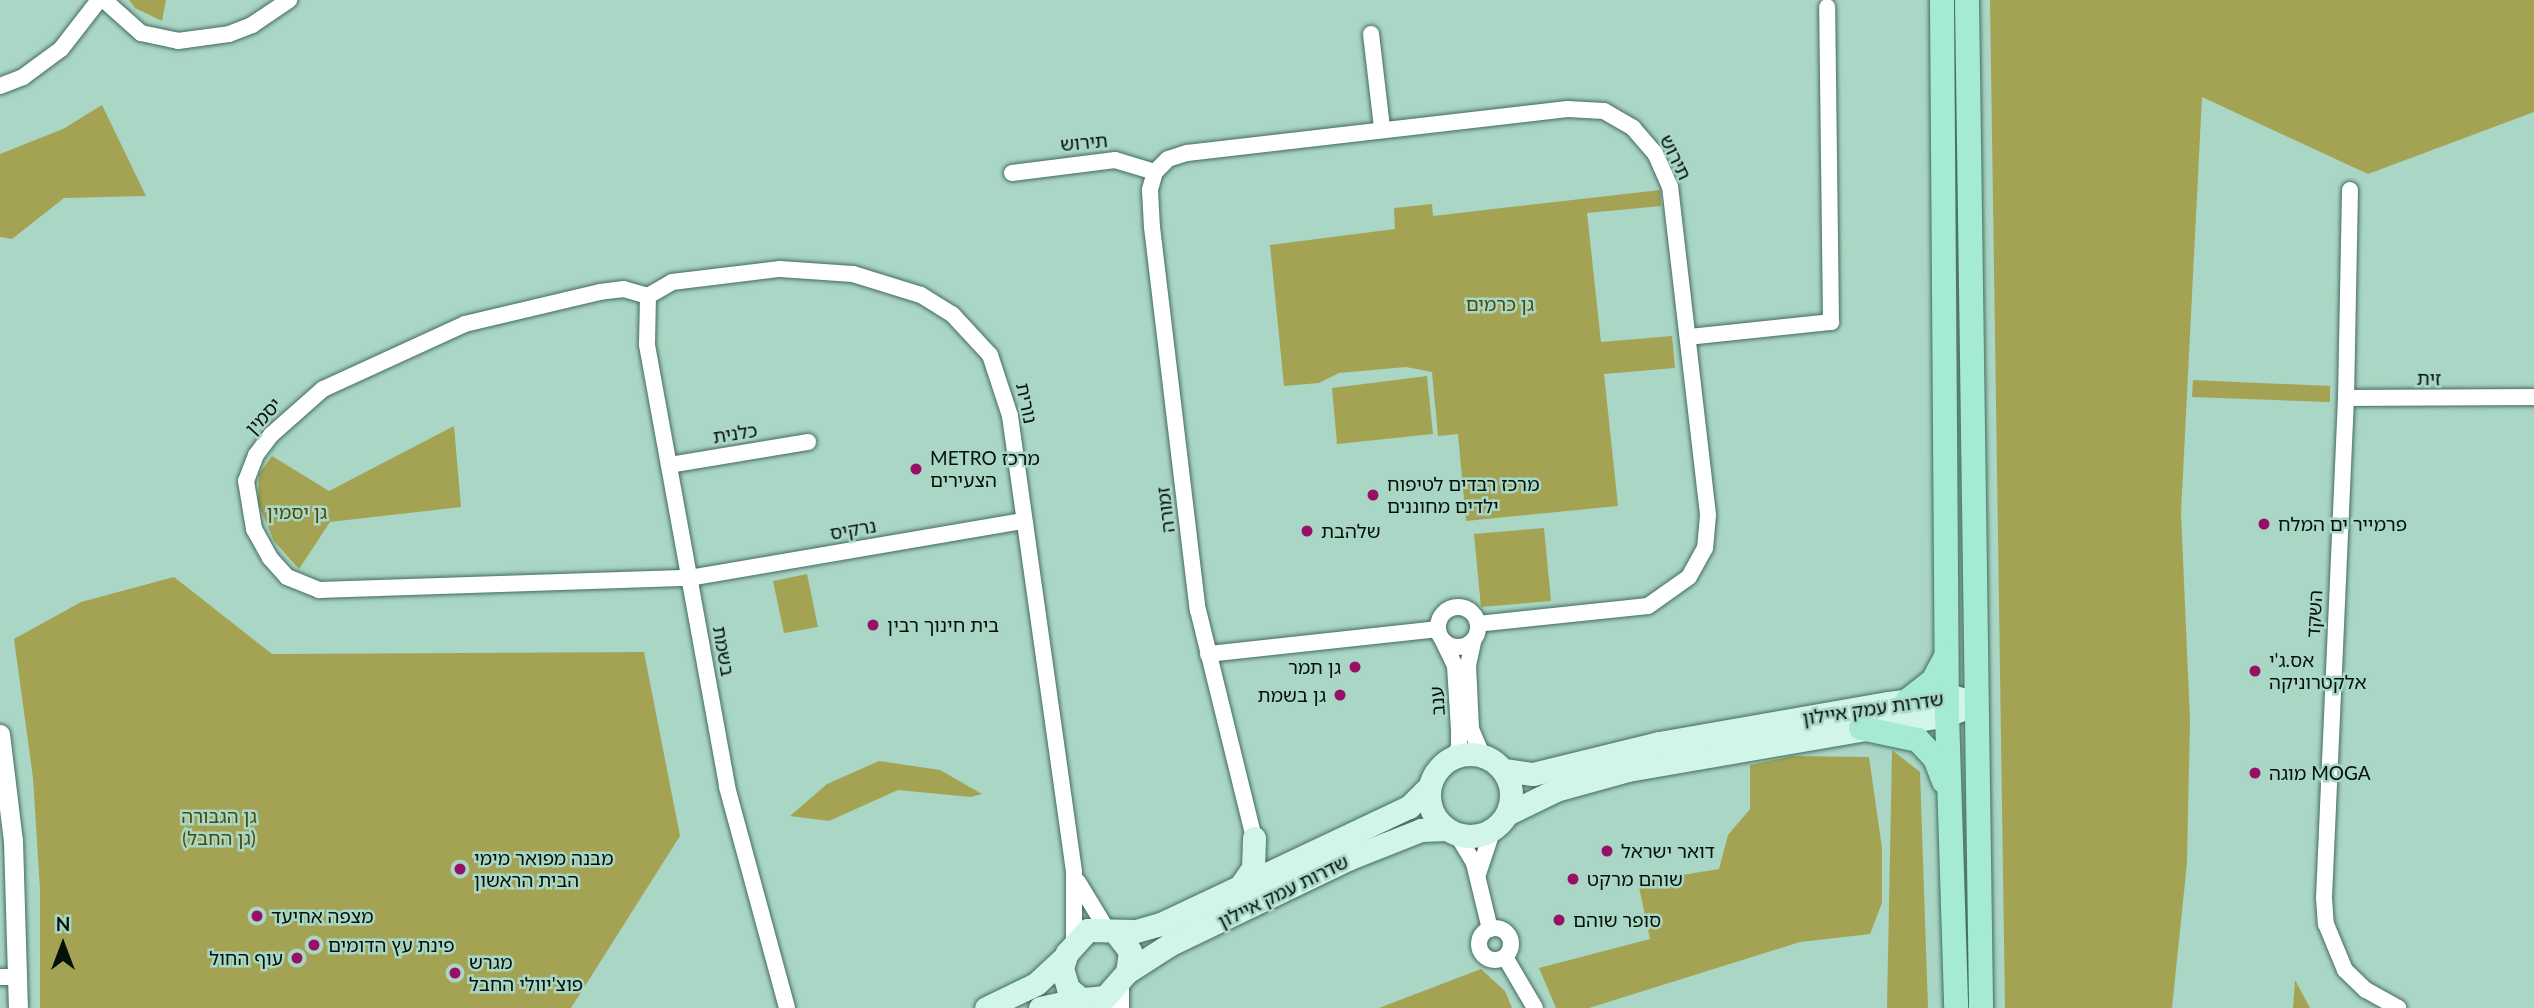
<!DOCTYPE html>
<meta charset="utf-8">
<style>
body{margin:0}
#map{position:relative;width:2534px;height:1008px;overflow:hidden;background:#aad6c5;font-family:Lato,"Noto Sans Hebrew",sans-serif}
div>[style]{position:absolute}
.green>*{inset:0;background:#a4a353}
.roads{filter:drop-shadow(0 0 2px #436c5d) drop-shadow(0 0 2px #436c5d)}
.minor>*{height:16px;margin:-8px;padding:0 8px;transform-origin:8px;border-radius:8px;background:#fff}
.minor>.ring{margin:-8px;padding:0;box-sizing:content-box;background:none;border:16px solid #fff;border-radius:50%}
.tertiary>*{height:19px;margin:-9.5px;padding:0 9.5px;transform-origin:9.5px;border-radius:9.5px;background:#fff}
.secondary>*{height:23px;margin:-11.5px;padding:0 11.5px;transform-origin:11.5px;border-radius:11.5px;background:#d2f5e9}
.secondary>.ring{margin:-11.5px;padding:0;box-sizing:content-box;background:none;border:23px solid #d2f5e9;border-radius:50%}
.primary>*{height:24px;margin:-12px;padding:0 12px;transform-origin:12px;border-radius:12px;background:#a5ebd3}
.dots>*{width:19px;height:19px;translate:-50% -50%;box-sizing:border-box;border:4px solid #aad6c5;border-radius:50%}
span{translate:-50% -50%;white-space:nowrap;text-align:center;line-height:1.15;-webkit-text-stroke:5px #aad6c5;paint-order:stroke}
.street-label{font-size:19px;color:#03110b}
.park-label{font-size:19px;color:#4b4a06}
.poi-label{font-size:19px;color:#03110b}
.left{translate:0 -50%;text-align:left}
.right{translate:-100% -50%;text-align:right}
.north{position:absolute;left:28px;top:910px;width:70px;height:70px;-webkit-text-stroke:5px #aad6c5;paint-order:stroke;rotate:0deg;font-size:19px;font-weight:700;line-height:28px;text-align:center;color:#03110b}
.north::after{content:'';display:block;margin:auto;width:24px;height:32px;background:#03110b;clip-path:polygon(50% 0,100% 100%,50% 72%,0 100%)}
</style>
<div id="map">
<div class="green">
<i style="clip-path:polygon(129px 0,166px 0,162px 21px,135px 8px)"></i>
<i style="clip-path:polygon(1990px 0,2534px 0,2534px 112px,2368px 174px,2202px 97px,2181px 513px,2190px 720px,2187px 863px,2172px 1008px,2005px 1008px)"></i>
<i style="clip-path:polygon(102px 105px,146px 196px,64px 198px,12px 239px,0 237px,0 154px,63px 129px)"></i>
<i style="clip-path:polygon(1660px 190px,1661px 206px,1587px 213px,1601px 342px,1672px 336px,1675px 368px,1604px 374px,1618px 506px,1466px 521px,1458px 434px,1438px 436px,1432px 372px,1406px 367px,1339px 373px,1319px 383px,1284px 386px,1270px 245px,1395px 229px,1394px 208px,1432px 204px,1433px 216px)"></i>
<i style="clip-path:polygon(1427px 376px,1433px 434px,1337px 444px,1332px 388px)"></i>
<i style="clip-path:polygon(2193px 380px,2330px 386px,2330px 402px,2192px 397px)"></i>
<i style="clip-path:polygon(454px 426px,461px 507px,330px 522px,299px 569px,274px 541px,258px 503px,259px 474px,272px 456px,329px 491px)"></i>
<i style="clip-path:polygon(1544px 528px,1551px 601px,1481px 607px,1474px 534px)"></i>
<i style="clip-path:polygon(807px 574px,818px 627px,784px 633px,773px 581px)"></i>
<i style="clip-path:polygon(174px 577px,272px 654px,644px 652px,680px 836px,571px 1008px,40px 1008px,40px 889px,33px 778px,14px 639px,81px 602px)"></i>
<i style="clip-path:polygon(1892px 750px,1920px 772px,1928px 1008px,1887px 1008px)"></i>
<i style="clip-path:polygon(1793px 756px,1869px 757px,1882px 848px,1882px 903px,1870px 934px,1800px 942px,1589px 1008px,1556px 1008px,1539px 968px,1650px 939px,1638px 882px,1719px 869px,1728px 835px,1750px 809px,1750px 765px)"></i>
<i style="clip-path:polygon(879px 761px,940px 770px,982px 794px,971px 797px,898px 790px,829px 821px,790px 816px,827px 784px)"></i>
<i style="clip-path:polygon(1481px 969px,1505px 991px,1512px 1008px,1379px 1008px)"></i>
<i style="clip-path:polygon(2295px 980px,2310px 1008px,2293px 1008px)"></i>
</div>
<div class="roads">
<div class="minor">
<i style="left:104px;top:0;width:50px;rotate:41.7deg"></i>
<i style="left:141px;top:33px;width:38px;rotate:12deg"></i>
<i style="left:178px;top:41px;width:51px;rotate:-7.8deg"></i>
<i style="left:229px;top:34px;width:25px;rotate:-21deg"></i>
<i style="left:252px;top:25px;width:45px;rotate:-34deg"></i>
<i style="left:1371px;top:34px;width:94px;rotate:83.3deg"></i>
<i style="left:0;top:86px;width:25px;rotate:-21deg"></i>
<i style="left:23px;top:77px;width:47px;rotate:-36.4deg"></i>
<i style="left:61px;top:49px;width:62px;rotate:-52.2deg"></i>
<i style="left:1155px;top:172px;width:19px;rotate:106deg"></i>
<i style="left:1150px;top:190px;width:37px;rotate:87deg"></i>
<i style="left:1152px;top:227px;width:386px;rotate:83.2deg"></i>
<i style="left:1198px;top:610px;width:235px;rotate:76.2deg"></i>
<i style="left:1012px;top:173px;width:104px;rotate:-7.2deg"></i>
<i style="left:1115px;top:160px;width:42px;rotate:16.7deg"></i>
<i style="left:1155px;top:172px;width:18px;rotate:-45deg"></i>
<i style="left:1168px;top:159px;width:20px;rotate:-18deg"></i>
<i style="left:1187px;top:153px;width:383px;rotate:-6.6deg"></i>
<i style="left:1567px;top:109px;width:37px;rotate:3deg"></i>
<i style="left:1604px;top:111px;width:34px;rotate:30deg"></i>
<i style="left:1633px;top:128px;width:33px;rotate:49deg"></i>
<i style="left:1655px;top:153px;width:36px;rotate:66deg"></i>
<i style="left:1670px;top:186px;width:331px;rotate:83.4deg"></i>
<i style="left:1708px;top:515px;width:33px;rotate:95deg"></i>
<i style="left:1705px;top:548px;width:33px;rotate:119deg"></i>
<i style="left:1689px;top:577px;width:50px;rotate:144.7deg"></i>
<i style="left:1648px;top:606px;width:171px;rotate:174deg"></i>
<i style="left:2350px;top:190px;width:208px;rotate:91.1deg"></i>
<i style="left:2346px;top:398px;width:500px;rotate:92.52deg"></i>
<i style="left:2324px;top:898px;width:26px;rotate:86deg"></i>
<i style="left:2326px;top:924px;width:50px;rotate:67.6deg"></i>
<i style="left:2345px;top:970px;width:29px;rotate:44deg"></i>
<i style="left:2366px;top:990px;width:37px;rotate:29deg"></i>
<i style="left:648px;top:296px;width:25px;rotate:-164deg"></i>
<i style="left:624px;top:289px;width:24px;rotate:173deg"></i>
<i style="left:600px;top:292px;width:139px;rotate:166.7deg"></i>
<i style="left:465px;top:324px;width:156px;rotate:155.4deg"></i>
<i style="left:323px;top:389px;width:69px;rotate:138.5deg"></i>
<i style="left:271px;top:435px;width:25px;rotate:127deg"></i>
<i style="left:256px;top:455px;width:28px;rotate:111deg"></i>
<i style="left:246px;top:481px;width:49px;rotate:80.5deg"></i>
<i style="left:254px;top:529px;width:33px;rotate:61deg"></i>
<i style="left:270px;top:558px;width:25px;rotate:48deg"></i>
<i style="left:287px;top:577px;width:35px;rotate:22deg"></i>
<i style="left:319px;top:590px;width:370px;rotate:-1.9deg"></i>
<i style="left:689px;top:578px;width:340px;rotate:-9.7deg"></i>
<i style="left:648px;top:296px;width:28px;rotate:-30deg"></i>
<i style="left:672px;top:282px;width:109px;rotate:-6.9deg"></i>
<i style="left:780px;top:269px;width:73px;rotate:3.9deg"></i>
<i style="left:853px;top:274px;width:71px;rotate:17.2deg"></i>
<i style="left:921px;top:295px;width:36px;rotate:32deg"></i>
<i style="left:952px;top:314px;width:56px;rotate:47.2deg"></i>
<i style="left:990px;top:355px;width:64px;rotate:71.8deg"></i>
<i style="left:1010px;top:416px;width:461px;rotate:82deg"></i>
<i style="left:1074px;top:873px;width:72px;rotate:90deg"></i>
<i style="left:648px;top:296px;width:49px;rotate:91.2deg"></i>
<i style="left:647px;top:345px;width:449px;rotate:79.7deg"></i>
<i style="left:727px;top:787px;width:229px;rotate:74.8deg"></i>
<i style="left:1688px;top:337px;width:144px;rotate:-6deg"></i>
<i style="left:1831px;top:322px;width:315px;rotate:-90.7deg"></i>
<i style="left:2346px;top:398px;width:188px;rotate:-0.3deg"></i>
<i style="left:669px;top:465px;width:141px;rotate:-9.4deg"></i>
<i class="ring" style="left:1438px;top:607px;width:24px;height:24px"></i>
<i style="left:1443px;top:641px;width:28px;rotate:64deg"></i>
<i style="left:1455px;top:666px;width:64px;rotate:86.4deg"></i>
<i style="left:1459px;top:730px;width:19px;rotate:90deg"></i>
<i style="left:1459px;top:749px;width:14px;rotate:135deg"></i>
<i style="left:1473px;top:642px;width:24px;rotate:102deg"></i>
<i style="left:1468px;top:665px;width:64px;rotate:87.3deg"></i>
<i style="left:1471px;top:729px;width:28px;rotate:67deg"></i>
<i style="left:1208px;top:654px;width:231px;rotate:-6.2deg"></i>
<i style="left:1456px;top:833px;width:35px;rotate:59deg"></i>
<i style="left:1474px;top:863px;width:68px;rotate:76.4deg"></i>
<i style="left:1478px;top:874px;width:47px;rotate:-71.6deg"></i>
<i style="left:1078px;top:882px;width:54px;rotate:58.7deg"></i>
<i class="ring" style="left:1479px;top:928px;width:16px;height:16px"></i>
<i style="left:1505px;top:957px;width:59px;rotate:59.5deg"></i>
<i style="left:0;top:977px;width:15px"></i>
</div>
<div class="tertiary">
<i style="left:0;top:734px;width:108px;rotate:83.1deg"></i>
<i style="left:13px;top:841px;width:167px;rotate:88.3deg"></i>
<i style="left:1119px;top:981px;width:27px;rotate:90deg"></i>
</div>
<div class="secondary">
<i class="ring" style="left:1429px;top:754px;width:59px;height:59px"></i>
<i style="left:1504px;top:770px;width:29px;rotate:8deg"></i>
<i style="left:1533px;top:774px;width:130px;rotate:-13.8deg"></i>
<i style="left:1659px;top:743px;width:233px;rotate:-9.9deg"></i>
<i style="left:1889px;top:703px;width:60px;rotate:-7.7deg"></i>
<i style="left:1948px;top:695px;width:18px;rotate:16deg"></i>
<i style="left:1507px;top:814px;width:55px;rotate:-26.1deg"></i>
<i style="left:1556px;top:790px;width:75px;rotate:-15.5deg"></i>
<i style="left:1628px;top:770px;width:324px;rotate:-9.8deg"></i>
<i style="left:1947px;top:715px;width:30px;rotate:-21deg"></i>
<i style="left:1241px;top:885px;width:21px;rotate:-55deg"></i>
<i style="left:1253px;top:868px;width:30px;rotate:-88deg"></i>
<i style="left:1115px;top:932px;width:24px;rotate:52deg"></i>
<i style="left:1130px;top:951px;width:21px;rotate:98deg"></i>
<i style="left:1127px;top:972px;width:33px;rotate:131deg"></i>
<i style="left:1105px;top:997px;width:24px;rotate:175deg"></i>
<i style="left:1081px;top:999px;width:17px;rotate:-140deg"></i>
<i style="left:1068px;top:988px;width:21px;rotate:-107deg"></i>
<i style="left:1062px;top:968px;width:16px;rotate:-72deg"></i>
<i style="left:1067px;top:953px;width:31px;rotate:-48deg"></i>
<i style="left:1088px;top:930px;width:48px;rotate:1.2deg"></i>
<i style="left:1136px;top:931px;width:26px;rotate:-16deg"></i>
<i style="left:1161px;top:924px;width:274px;rotate:-25.3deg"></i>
<i style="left:1409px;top:807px;width:28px;rotate:-45deg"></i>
<i style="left:1127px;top:972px;width:50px;rotate:-32.7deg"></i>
<i style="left:1169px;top:945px;width:201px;rotate:-25.7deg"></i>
<i style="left:1350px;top:858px;width:76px;rotate:-21.5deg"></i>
<i style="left:1421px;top:830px;width:26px;rotate:-2deg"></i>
<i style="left:986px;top:1008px;width:55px;rotate:-25.6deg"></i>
<i style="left:1036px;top:984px;width:40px;rotate:-43deg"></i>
<i style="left:1040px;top:1008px;width:42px;rotate:-12.4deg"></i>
</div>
<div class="primary">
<i style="left:1942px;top:0;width:715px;rotate:89.6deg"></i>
<i style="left:1947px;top:715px;width:293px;rotate:88.2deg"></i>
<i style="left:1967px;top:0;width:1008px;rotate:89.2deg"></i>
<i style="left:1907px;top:701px;width:33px;rotate:-38deg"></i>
<i style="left:1933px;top:681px;width:27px;rotate:-62deg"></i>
<i style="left:1861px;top:728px;width:58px;rotate:11.9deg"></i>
<i style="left:1918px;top:740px;width:25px;rotate:47deg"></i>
<i style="left:1935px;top:758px;width:25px;rotate:69deg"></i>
</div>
</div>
<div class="dots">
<i style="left:916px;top:469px;background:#961066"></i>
<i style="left:1373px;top:495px;background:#961066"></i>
<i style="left:2264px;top:524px;background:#961066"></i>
<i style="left:1307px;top:531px;background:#961066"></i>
<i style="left:873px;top:625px;background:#961066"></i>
<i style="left:1355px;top:667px;background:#961066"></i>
<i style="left:2255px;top:671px;background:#961066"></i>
<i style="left:1340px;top:695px;background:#961066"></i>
<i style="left:2255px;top:773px;background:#961066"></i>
<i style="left:1607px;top:851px;background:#961066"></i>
<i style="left:460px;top:869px;background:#961066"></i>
<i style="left:1573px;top:879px;background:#961066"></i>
<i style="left:257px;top:916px;background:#961066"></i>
<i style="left:1559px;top:920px;background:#961066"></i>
<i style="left:314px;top:945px;background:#961066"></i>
<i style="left:297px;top:958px;background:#961066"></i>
<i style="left:455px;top:973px;background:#961066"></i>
</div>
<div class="street-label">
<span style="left:1084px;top:142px;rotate:-5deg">תירוש</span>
<span style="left:1676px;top:157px;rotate:64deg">תירוש</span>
<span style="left:2429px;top:378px;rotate:1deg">זית</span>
<span style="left:1027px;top:403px;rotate:78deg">נורית</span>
<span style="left:263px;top:416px;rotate:-47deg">יסמין</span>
<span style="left:735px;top:433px;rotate:-9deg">כלנית</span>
<span style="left:1165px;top:510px;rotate:-97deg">זמורה</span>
<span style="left:853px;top:529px;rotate:-10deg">נרקיס</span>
<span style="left:2314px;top:614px;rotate:-87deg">השקד</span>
<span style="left:724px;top:651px;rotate:80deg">בשמת</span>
<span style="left:1437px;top:701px;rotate:-94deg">ענב</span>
<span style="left:1873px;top:708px;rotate:-8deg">שדרות עמק איילון</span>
<span style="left:1283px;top:891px;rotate:-26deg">שדרות עמק איילון</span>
</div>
<div class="park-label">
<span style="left:1500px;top:304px">גן כרמים</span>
<span style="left:297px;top:512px">גן יסמין</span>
<span style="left:219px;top:827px">גן הגבורה<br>(גן החבל)</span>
</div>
<div class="poi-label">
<span class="left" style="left:930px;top:469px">METRO מרכז<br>הצעירים</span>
<span class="left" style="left:1387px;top:495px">מרכז רבדים לטיפוח<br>ילדים מחוננים</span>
<span class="left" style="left:2278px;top:524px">פרמייר ים המלח</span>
<span class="left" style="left:1321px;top:531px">שלהבת</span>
<span class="left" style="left:887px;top:625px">בית חינוך רבין</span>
<span class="left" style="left:2269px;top:671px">אס.ג'י<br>אלקטרוניקה</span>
<span class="right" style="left:1341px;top:667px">גן תמר</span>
<span class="right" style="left:1326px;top:695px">גן בשמת</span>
<span class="left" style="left:2269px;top:773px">מוגה MOGA</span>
<span class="left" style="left:1621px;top:851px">דואר ישראל</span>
<span class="left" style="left:474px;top:869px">מבנה מפואר מימי<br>הבית הראשון</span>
<span class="left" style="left:1587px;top:879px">שוהם מרקט</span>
<span class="left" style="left:271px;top:916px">מצפה אחיעד</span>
<span class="left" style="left:1573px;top:920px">סופר שוהם</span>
<span class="left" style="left:328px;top:945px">פינת עץ הדומים</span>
<span class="right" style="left:283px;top:958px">עוף החול</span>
<span class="left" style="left:469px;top:973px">מגרש<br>פוצ'יוולי החבל</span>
</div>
<div class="north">N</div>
</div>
